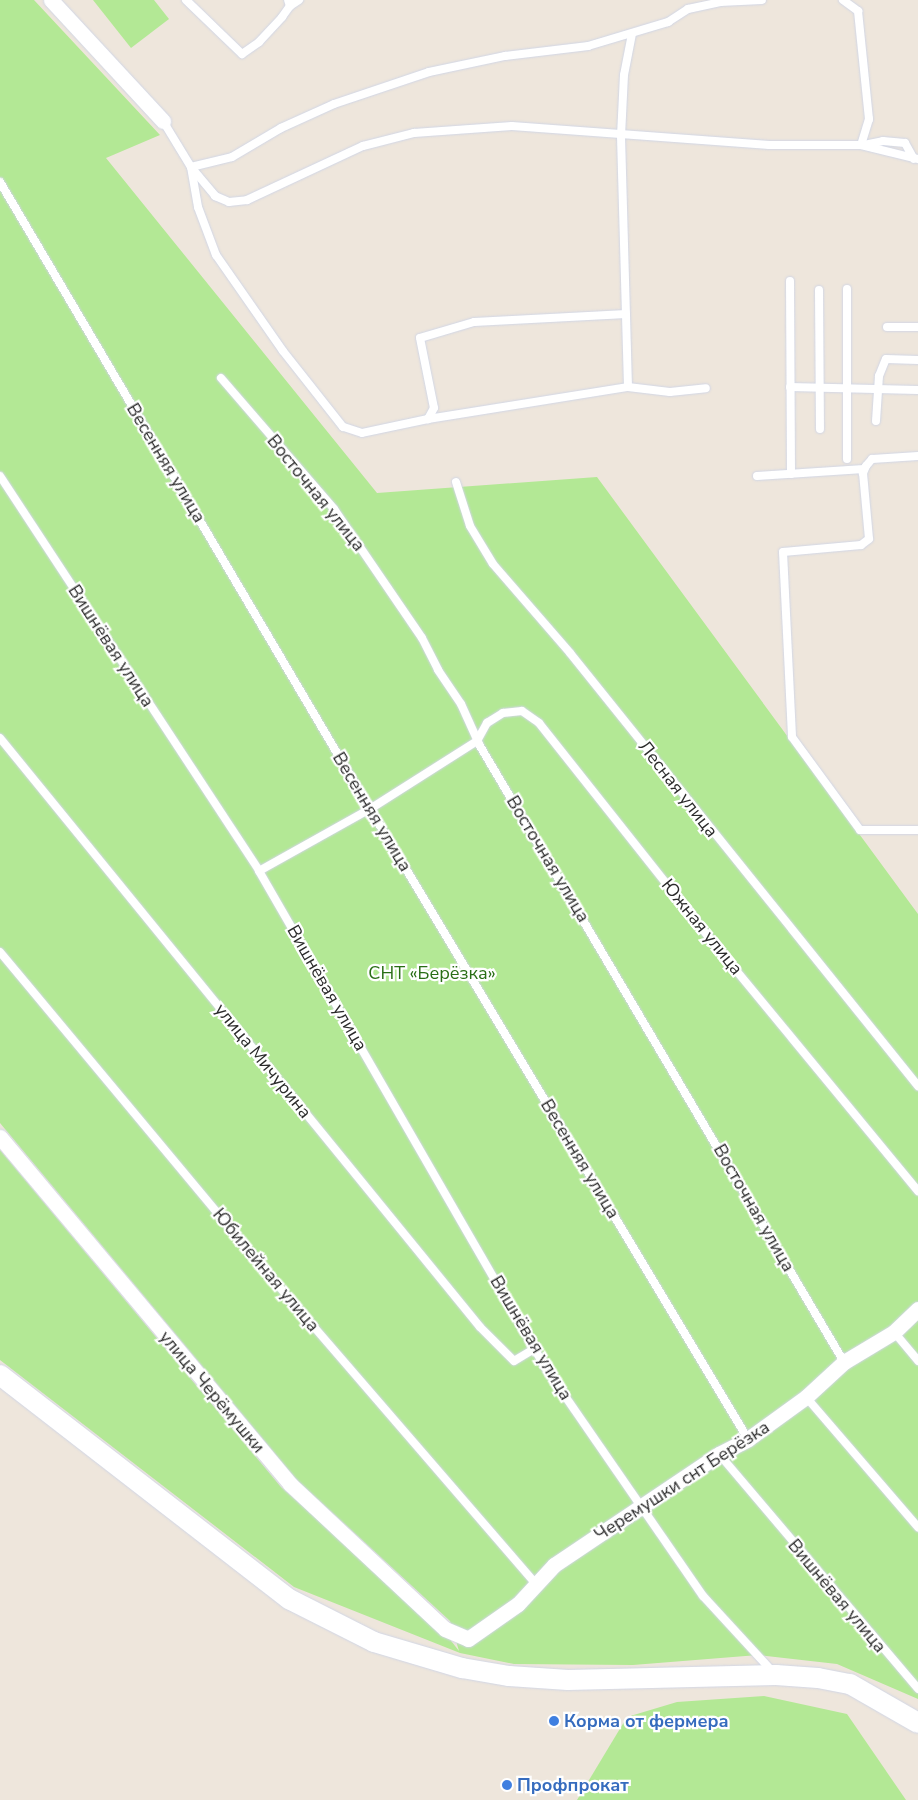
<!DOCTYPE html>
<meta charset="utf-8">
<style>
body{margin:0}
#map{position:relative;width:918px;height:1800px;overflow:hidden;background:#eee6dc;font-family:"Nunito Sans",sans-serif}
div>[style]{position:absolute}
.green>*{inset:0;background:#b3e895}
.roads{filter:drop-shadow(0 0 1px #d1d6e5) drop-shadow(0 0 1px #d1d6e5)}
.service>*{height:8px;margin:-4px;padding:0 4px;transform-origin:4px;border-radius:4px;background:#fff}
.minor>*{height:15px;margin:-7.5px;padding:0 7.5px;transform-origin:7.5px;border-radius:7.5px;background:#fff}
.tertiary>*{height:20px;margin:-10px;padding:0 10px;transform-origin:10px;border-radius:10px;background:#fff}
.dots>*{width:14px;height:14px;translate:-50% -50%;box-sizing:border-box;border:2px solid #fff;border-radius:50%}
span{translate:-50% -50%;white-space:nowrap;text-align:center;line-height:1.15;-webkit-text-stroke:4.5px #fff;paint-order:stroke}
.street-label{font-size:18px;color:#2b2b2b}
.park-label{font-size:18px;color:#296e15}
.shop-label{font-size:18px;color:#366cbe;font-weight:700}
.left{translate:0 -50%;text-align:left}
</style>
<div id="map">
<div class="green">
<i style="clip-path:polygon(0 0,34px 0,160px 135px,106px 158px,377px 493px,597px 477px,918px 914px,918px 1699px,837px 1664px,758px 1655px,633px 1665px,514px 1664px,460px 1653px,294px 1587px,0 1360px,0 1150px,281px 1487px,445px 1633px,459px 1651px,450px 1621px,297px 1480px,0 1123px)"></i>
<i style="clip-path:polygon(93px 0,154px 0,169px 19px,131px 48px)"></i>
<i style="clip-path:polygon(764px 1696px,847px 1714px,906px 1800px,577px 1800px,627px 1717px,677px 1702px)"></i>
</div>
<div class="roads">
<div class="service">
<i style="left:186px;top:0;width:78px;rotate:44deg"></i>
<i style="left:242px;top:54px;width:21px;rotate:-35deg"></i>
<i style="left:259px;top:42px;width:34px;rotate:-47deg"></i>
<i style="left:282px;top:17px;width:14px;rotate:-54deg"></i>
<i style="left:290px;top:6px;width:6px;rotate:-108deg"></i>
<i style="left:843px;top:0;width:19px;rotate:36deg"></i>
<i style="left:858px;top:11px;width:109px;rotate:84.2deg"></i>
<i style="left:869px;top:119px;width:27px;rotate:107deg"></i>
<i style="left:290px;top:6px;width:11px;rotate:-34deg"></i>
<i style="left:163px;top:121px;width:54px;rotate:58.7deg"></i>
<i style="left:191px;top:167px;width:38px;rotate:50deg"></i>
<i style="left:215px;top:196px;width:15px;rotate:23deg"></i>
<i style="left:229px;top:202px;width:18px;rotate:-6deg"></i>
<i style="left:247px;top:200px;width:128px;rotate:-25deg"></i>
<i style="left:363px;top:146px;width:53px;rotate:-14.3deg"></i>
<i style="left:414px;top:133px;width:98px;rotate:-4.1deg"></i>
<i style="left:512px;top:126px;width:258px;rotate:4.2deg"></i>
<i style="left:769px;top:145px;width:92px"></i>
<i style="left:861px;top:145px;width:59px;rotate:13.8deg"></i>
<i style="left:864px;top:145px;width:19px;rotate:-12deg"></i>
<i style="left:883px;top:141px;width:22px;rotate:5deg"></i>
<i style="left:905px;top:143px;width:18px;rotate:61deg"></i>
<i style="left:0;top:182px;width:728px;rotate:59.45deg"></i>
<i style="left:370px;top:809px;width:735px;rotate:59.04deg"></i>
<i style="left:790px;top:281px;width:193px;rotate:89.7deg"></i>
<i style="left:847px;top:289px;width:170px;rotate:90deg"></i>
<i style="left:819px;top:290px;width:139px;rotate:89.6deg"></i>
<i style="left:626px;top:314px;width:152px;rotate:177deg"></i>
<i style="left:474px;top:322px;width:56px;rotate:163.5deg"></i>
<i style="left:420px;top:338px;width:71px;rotate:78.7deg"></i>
<i style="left:434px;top:408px;width:13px;rotate:119deg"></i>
<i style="left:428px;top:419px;width:67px;rotate:168deg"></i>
<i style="left:362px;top:433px;width:20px;rotate:-162deg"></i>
<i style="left:343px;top:427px;width:97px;rotate:-128.3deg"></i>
<i style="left:283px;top:351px;width:117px;rotate:-124.9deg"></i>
<i style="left:216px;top:255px;width:51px;rotate:-110.6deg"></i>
<i style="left:198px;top:207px;width:41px;rotate:-99.9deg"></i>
<i style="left:191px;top:167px;width:42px;rotate:-13.7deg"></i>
<i style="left:232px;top:157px;width:57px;rotate:-30.6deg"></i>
<i style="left:281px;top:128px;width:58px;rotate:-24.4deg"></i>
<i style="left:334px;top:104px;width:100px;rotate:-18.6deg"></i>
<i style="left:429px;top:72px;width:78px;rotate:-11.9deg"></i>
<i style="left:505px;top:56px;width:84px;rotate:-6.9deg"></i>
<i style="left:588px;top:46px;width:84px;rotate:-16.7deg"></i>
<i style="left:668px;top:22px;width:24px;rotate:-33deg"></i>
<i style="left:688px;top:9px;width:33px;rotate:-12deg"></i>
<i style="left:720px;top:2px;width:42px;rotate:-2.7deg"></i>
<i style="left:887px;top:327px;width:31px"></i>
<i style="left:221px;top:378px;width:173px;rotate:49.2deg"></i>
<i style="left:334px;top:509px;width:156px;rotate:55.7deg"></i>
<i style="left:422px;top:638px;width:36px;rotate:63deg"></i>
<i style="left:438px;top:670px;width:41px;rotate:55.9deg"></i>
<i style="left:461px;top:704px;width:46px;rotate:65.7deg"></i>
<i style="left:480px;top:746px;width:716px;rotate:59.42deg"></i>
<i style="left:628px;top:387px;width:42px;rotate:6.8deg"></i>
<i style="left:670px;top:392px;width:36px;rotate:-6deg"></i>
<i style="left:790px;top:387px;width:128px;rotate:1.3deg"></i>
<i style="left:428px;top:419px;width:203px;rotate:-9.1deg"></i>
<i style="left:628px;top:387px;width:251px;rotate:-91.6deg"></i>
<i style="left:621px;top:136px;width:61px;rotate:-87.2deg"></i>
<i style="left:624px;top:75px;width:42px;rotate:-79deg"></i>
<i style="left:876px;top:421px;width:45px;rotate:-86.2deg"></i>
<i style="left:879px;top:376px;width:18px;rotate:-68deg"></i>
<i style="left:886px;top:359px;width:32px;rotate:2deg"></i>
<i style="left:918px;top:456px;width:46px;rotate:176.3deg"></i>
<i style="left:872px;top:459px;width:9px;rotate:131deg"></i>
<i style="left:866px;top:466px;width:8px;rotate:113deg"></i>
<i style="left:863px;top:473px;width:66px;rotate:84.8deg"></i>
<i style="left:869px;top:539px;width:10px;rotate:143deg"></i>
<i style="left:861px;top:545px;width:78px;rotate:174.9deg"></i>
<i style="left:783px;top:552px;width:185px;rotate:87.2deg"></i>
<i style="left:792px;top:737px;width:115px;rotate:53.8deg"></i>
<i style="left:860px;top:830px;width:58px"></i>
<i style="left:0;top:476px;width:472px;rotate:56.7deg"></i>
<i style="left:259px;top:871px;width:573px;rotate:60.03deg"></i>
<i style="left:545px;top:1367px;width:278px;rotate:55.4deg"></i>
<i style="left:703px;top:1596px;width:102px;rotate:47.4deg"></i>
<i style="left:757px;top:476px;width:107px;rotate:-3.7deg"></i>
<i style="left:456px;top:482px;width:46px;rotate:72.3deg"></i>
<i style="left:470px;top:526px;width:44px;rotate:58.8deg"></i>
<i style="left:493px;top:564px;width:118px;rotate:49.1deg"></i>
<i style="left:570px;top:653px;width:556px;rotate:51.21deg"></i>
<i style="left:0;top:738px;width:760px;rotate:50.82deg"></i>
<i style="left:480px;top:1327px;width:48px;rotate:45deg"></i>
<i style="left:514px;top:1361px;width:26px;rotate:-31deg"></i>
<i style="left:259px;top:871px;width:127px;rotate:-29.2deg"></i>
<i style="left:370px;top:809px;width:127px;rotate:-32.4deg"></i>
<i style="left:477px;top:741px;width:21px;rotate:-61deg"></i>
<i style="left:487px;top:723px;width:19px;rotate:-32deg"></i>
<i style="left:503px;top:713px;width:19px;rotate:-6deg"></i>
<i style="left:522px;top:711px;width:21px;rotate:35deg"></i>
<i style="left:539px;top:723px;width:285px;rotate:51.6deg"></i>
<i style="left:716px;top:946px;width:318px;rotate:50.5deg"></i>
<i style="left:0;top:952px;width:413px;rotate:50.2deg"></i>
<i style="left:264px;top:1269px;width:416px;rotate:49.2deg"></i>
<i style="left:894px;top:1332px;width:38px;rotate:50deg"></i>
<i style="left:806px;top:1397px;width:172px;rotate:49.3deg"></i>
<i style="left:719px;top:1454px;width:308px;rotate:49.7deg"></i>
</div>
<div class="minor">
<i style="left:51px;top:0;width:165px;rotate:47.2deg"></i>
<i style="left:0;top:1137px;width:452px;rotate:50.1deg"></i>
<i style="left:290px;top:1484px;width:212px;rotate:43.1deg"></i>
<i style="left:445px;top:1629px;width:25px;rotate:23deg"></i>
<i style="left:468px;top:1639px;width:61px;rotate:-35deg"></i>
<i style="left:518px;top:1604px;width:53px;rotate:-47.3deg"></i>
<i style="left:554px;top:1565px;width:199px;rotate:-33.9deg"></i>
<i style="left:719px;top:1454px;width:33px;rotate:-27deg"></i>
<i style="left:748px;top:1439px;width:72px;rotate:-35.9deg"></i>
<i style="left:806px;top:1397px;width:52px;rotate:-42.6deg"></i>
<i style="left:844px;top:1362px;width:58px;rotate:-31deg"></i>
<i style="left:894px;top:1332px;width:33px;rotate:-44deg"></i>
</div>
<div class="tertiary">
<i style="left:0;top:1375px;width:366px;rotate:37.8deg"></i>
<i style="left:289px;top:1599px;width:95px;rotate:26.8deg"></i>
<i style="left:374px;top:1642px;width:92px;rotate:16.5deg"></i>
<i style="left:462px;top:1668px;width:48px;rotate:9.7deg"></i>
<i style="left:509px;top:1676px;width:59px;rotate:3.9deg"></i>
<i style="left:568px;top:1680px;width:208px;rotate:-1.4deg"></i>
<i style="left:776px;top:1675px;width:42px;rotate:4.1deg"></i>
<i style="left:818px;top:1678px;width:33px;rotate:11deg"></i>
<i style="left:850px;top:1684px;width:78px;rotate:29.8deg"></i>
</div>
</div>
<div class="dots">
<i style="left:554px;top:1721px;background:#3f7fe0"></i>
<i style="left:507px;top:1785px;background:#3f7fe0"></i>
</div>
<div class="street-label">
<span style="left:166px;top:463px;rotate:59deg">Весенняя улица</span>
<span style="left:316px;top:493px;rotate:51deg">Восточная улица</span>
<span style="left:111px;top:646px;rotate:57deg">Вишнёвая улица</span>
<span style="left:678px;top:789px;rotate:52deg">Лесная улица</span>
<span style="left:372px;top:812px;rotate:59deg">Весенняя улица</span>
<span style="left:548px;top:859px;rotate:59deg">Восточная улица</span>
<span style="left:702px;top:927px;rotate:51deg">Южная улица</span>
<span style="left:327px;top:988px;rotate:60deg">Вишнёвая улица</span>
<span style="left:263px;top:1061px;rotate:51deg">улица Мичурина</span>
<span style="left:580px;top:1159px;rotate:59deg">Весенняя улица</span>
<span style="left:754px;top:1208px;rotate:60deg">Восточная улица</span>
<span style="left:266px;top:1270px;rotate:50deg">Юбилейная улица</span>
<span style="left:531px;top:1338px;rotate:59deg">Вишнёвая улица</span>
<span style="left:212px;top:1392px;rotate:50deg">улица Черёмушки</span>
<span style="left:682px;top:1481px;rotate:-33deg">Черемушки снт Берёзка</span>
<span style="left:837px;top:1596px;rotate:50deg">Вишнёвая улица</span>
</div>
<div class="park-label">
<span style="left:432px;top:973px">СНТ «Берёзка»</span>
</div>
<div class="shop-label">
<span class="left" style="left:564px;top:1721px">Корма от фермера</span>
<span class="left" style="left:517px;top:1785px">Профпрокат</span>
</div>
</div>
